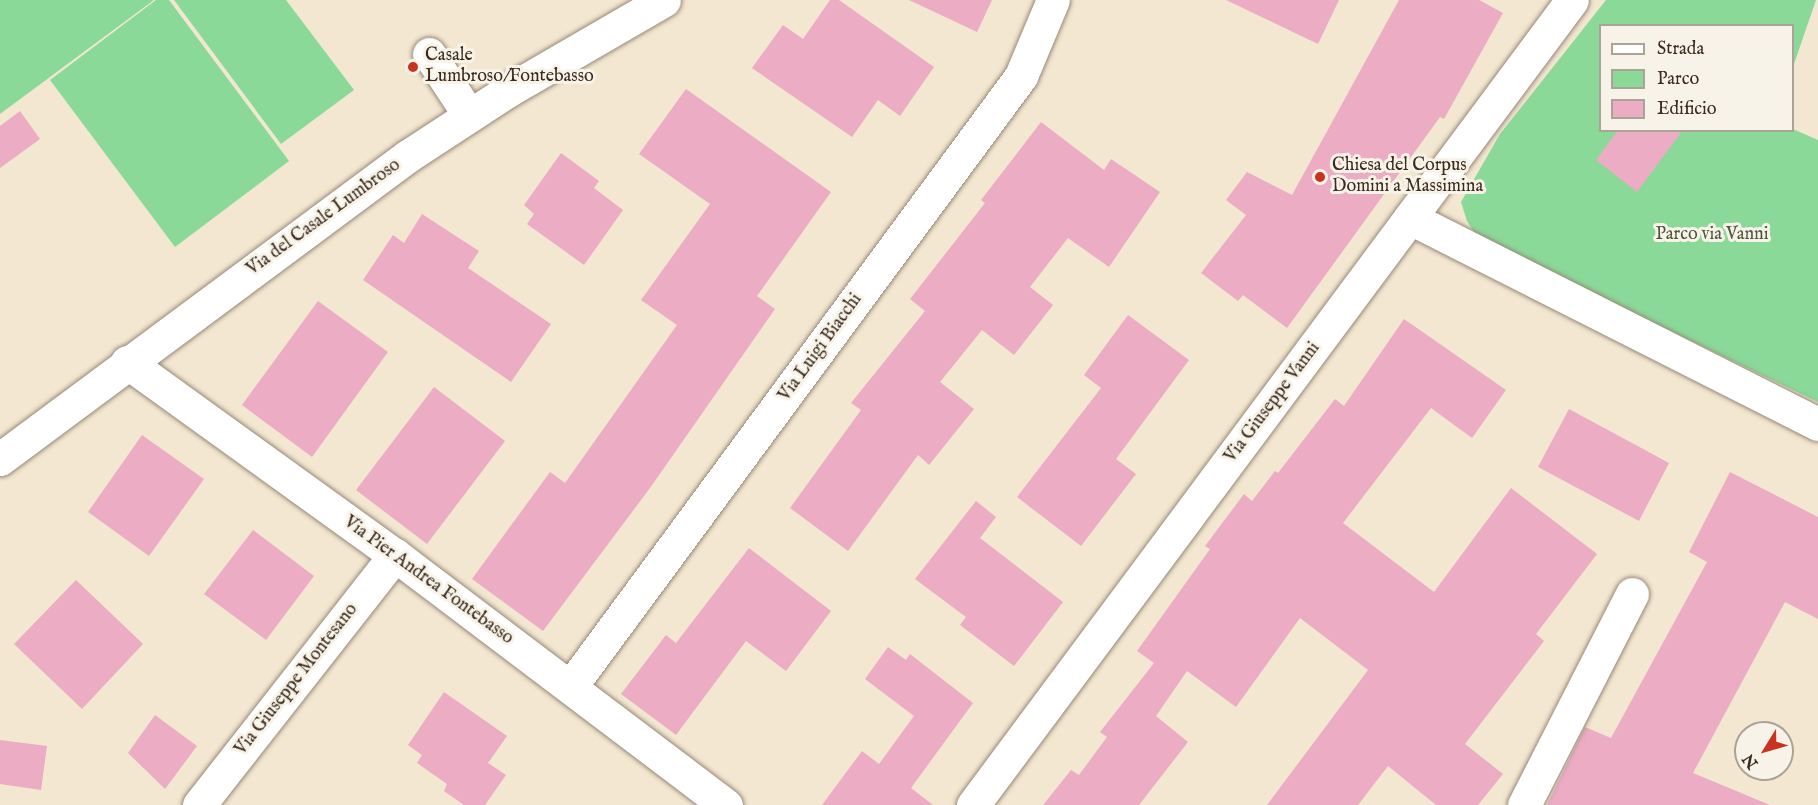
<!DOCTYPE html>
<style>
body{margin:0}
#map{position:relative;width:1818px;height:805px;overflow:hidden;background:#f3e7d1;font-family:"IM FELL English",serif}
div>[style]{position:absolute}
.green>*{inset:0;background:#8ad999}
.building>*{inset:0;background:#ebacc4}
.roads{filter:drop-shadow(0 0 2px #978878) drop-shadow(0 0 2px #978878)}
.minor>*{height:33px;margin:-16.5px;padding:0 16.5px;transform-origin:16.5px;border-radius:16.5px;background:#fff}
.tertiary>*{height:33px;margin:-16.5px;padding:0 16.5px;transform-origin:16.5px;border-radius:16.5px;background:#fff}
.dots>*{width:16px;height:16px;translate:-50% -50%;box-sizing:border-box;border:3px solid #f7f3e8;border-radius:50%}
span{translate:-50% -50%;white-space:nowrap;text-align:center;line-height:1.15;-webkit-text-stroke:6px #f7f3e8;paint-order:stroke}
.poi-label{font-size:18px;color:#3b2a1e}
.left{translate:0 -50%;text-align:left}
.street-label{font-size:18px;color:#3b2a1e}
.park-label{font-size:18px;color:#4f563d}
.legend{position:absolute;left:1599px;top:24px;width:195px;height:108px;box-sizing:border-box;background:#f7f3e8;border:2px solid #aca397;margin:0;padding:8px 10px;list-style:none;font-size:18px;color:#3b2a1e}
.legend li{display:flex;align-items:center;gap:12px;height:30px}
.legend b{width:30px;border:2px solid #aca397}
.north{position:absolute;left:1734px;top:721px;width:60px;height:60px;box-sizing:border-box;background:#f7f3e8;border:2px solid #aca397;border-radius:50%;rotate:233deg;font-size:16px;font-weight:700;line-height:24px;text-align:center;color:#3b2a1e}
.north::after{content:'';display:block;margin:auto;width:21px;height:27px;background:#c8321e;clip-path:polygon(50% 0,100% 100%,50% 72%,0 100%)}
</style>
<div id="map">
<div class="green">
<i style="clip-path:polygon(0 0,154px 0,0 114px)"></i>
<i style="clip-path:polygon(156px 0,169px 0,289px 161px,175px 247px,50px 80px)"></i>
<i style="clip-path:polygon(174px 0,286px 0,354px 90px,281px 144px)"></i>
<i style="clip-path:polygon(1606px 0,1816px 0,1793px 67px,1792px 26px,1600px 26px,1600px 130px,1793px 129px,1818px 140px,1818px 402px,1478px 238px,1467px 221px,1461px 202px,1500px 134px)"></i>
</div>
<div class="building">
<i style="clip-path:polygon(830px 0,839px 0,934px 67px,900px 116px,878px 100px,852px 137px,752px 68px,783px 25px,803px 39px)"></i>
<i style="clip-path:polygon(909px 0,992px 0,977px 32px)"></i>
<i style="clip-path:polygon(1226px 0,1339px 0,1318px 44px)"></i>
<i style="clip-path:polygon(1399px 0,1479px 0,1503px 13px,1444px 119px,1440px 117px,1287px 328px,1243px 295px,1238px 301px,1201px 273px,1246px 215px,1226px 200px,1247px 172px,1292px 195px)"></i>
<i style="clip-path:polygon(686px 89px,831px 192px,757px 296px,775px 309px,650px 488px,543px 631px,472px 579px,550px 472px,565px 483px,677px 325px,641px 300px,710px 204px,639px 154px)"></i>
<i style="clip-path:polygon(20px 111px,40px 139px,0 168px,0 126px)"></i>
<i style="clip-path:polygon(1041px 122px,1104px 170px,1111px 159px,1160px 192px,1109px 267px,1068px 238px,1030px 287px,1053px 305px,1014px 355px,982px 330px,940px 382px,974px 409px,929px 465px,918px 455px,848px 551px,790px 508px,861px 410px,851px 403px,925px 311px,910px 299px,985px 203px,981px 200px)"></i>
<i style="clip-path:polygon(1618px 130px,1683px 130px,1637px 192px,1596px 160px)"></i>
<i style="clip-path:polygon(561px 153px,599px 181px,594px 188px,623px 210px,584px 265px,527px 224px,534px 214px,524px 205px)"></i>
<i style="clip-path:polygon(422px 214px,479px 251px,468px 268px,551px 324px,511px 382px,363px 280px,393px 235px,404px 243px)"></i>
<i style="clip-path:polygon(318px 301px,388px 352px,312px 457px,242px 405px)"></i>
<i style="clip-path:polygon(1128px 315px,1189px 360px,1116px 459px,1136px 474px,1081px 546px,1017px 497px,1101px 388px,1084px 375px)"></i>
<i style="clip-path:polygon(1404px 319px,1506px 390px,1472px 438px,1431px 408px,1343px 523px,1434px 592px,1511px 488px,1597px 554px,1536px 634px,1544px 641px,1465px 744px,1503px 774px,1478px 805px,1436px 805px,1388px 766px,1358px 805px,1267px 805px,1368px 670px,1300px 618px,1236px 707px,1187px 671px,1156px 716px,1188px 742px,1139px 805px,1043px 805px,1071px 770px,1079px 775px,1107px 737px,1100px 732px,1154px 663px,1137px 651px,1210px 549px,1205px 546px,1244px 494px,1252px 501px,1275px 471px,1278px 473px,1335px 399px,1344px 406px)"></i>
<i style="clip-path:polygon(434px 387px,505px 441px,427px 544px,356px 490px)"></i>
<i style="clip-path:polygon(1569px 409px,1669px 463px,1639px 521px,1538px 467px)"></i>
<i style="clip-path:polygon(142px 435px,204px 479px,149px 556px,88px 512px)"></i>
<i style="clip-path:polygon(1730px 472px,1818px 517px,1818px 619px,1785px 602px,1693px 773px,1770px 805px,1547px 805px,1585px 727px,1611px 738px,1707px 562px,1689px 552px)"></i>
<i style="clip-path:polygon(976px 501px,996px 517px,980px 538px,1063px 602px,1014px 666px,960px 625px,966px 617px,915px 579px)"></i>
<i style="clip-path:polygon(253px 530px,314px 576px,266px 640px,204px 594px)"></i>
<i style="clip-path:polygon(749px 548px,831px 611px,786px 671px,746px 641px,676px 735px,621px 694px,666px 635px,676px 643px)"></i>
<i style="clip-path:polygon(76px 580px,143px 644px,82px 709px,14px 644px)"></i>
<i style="clip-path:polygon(888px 647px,906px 660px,910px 654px,973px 703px,911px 788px,933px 805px,822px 805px,862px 751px,879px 764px,914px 716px,865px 679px)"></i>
<i style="clip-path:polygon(444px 692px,507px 736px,488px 763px,506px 775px,485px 805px,464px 805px,444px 791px,447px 784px,417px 763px,422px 755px,408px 745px)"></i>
<i style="clip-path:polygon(155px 715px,197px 746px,165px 789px,128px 753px)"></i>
<i style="clip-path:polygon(0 740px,47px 746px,41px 790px,0 784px)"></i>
</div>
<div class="roads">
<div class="minor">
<i style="left:429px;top:54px;width:73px;rotate:56.7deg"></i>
<i style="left:1410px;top:218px;width:457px;rotate:26.8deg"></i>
<i style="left:127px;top:362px;width:330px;rotate:35.8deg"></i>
<i style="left:395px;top:555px;width:415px;rotate:37.1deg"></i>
<i style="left:571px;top:686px;width:758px;rotate:-53.58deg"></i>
<i style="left:1021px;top:76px;width:82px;rotate:-67.2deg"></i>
<i style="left:199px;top:805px;width:318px;rotate:-51.9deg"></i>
<i style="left:973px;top:805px;width:1003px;rotate:-53.35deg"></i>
<i style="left:1524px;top:805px;width:237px;rotate:-62.9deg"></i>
</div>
<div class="tertiary">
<i style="left:0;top:459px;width:508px;rotate:-36.6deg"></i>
<i style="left:408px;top:156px;width:121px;rotate:-33.2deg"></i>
<i style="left:509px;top:90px;width:179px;rotate:-30.1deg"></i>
</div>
</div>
<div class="dots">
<i style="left:413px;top:67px;background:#c8321e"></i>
<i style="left:1320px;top:177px;background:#c8321e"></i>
</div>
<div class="poi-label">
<span class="left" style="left:425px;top:67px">Casale<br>Lumbroso/Fontebasso</span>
<span class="left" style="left:1332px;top:177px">Chiesa del Corpus<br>Domini a Massimina</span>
</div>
<div class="street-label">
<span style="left:324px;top:218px;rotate:-36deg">Via del Casale Lumbroso</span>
<span style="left:821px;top:348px;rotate:-54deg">Via Luigi Biacchi</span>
<span style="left:1273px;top:403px;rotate:-53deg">Via Giuseppe Vanni</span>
<span style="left:428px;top:581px;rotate:36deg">Via Pier Andrea Fontebasso</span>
<span style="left:297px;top:680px;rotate:-52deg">Via Giuseppe Montesano</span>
</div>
<div class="park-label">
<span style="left:1712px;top:235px">Parco via Vanni</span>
</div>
<ul class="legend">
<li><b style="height:8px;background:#fff"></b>Strada</li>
<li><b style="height:16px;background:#8ad999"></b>Parco</li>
<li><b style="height:16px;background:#ebacc4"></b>Edificio</li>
</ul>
<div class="north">N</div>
</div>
